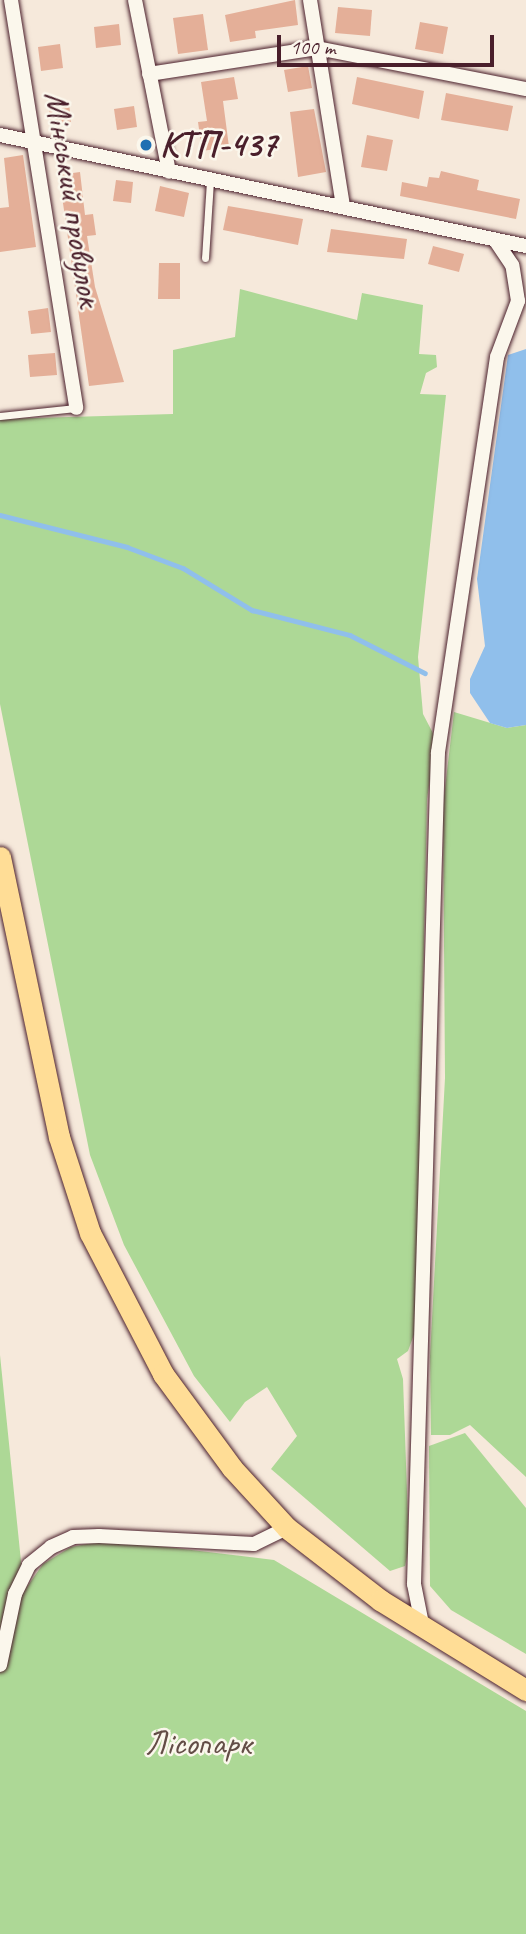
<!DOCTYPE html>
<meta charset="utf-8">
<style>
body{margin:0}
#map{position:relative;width:526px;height:1934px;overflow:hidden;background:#f6e9db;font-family:Caveat,sans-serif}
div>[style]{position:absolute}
.green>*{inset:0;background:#add896}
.water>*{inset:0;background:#90bfeb}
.stream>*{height:4.5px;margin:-2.25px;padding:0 2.25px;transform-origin:2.25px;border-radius:2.25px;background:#90bfeb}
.building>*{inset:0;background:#e4af98}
.roads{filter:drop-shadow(0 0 2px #4a1f2b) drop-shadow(0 0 2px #4a1f2b)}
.lane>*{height:7px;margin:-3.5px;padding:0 3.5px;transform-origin:3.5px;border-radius:3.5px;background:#fbf7ec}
.street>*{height:14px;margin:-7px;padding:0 7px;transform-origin:7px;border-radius:7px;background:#fbf7ec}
.primary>*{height:21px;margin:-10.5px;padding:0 10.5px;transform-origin:10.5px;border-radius:10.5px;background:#ffdd96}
.dots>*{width:19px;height:19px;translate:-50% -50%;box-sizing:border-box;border:4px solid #fbf7ec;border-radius:50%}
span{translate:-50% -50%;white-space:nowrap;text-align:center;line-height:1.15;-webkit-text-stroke:5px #fbf7ec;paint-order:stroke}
.poi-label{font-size:35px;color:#4a1f2b;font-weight:700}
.left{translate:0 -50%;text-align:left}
.street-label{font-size:35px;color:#4a1f2b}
.park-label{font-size:35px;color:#634d46}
.scale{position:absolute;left:277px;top:35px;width:217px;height:32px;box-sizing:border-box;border:4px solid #4a1f2b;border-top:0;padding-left:9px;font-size:21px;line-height:24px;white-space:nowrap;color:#4a1f2b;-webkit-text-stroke:5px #fbf7ec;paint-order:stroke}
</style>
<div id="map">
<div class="green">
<i style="clip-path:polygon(240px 289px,357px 320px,362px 293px,423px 305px,419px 354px,436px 355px,437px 367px,426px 373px,420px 394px,446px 395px,418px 657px,423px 714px,436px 739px,427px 799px,416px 1329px,408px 1351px,397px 1359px,403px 1379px,409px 1548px,405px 1566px,390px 1571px,271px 1469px,297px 1436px,267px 1387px,245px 1402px,230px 1422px,194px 1376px,124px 1245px,90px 1155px,0 704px,0 419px,173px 414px,173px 350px,235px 337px)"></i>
<i style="clip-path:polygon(454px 712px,507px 728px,526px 725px,526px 1477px,470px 1425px,450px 1435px,431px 1435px,430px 1356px,445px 1078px,443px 805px)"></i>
<i style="clip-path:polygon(0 1355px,24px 1591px,43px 1564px,71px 1547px,108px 1540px,274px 1560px,526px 1711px,526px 1934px,0 1934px)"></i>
<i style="clip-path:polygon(465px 1433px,526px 1508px,526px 1654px,451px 1610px,430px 1586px,429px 1446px)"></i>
</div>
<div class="water">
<i style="clip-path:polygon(526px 349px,526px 725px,507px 728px,490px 723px,470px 693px,470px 679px,485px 646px,477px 579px,508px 355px)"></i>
</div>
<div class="stream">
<i style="left:0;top:515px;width:131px;rotate:14.1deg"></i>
<i style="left:127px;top:547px;width:60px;rotate:20.6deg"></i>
<i style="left:183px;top:568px;width:81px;rotate:31.3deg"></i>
<i style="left:252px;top:610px;width:101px;rotate:14.3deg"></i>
<i style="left:350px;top:635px;width:84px;rotate:26.9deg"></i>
</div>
<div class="building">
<i style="clip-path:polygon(295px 0,298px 25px,255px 31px,256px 38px,230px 42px,225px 15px)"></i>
<i style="clip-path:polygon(338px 7px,372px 10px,370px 36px,335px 33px)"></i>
<i style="clip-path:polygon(203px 14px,208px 50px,178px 54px,173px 18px)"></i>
<i style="clip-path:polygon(420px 22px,448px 27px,443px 54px,415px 49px)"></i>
<i style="clip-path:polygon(119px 24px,121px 45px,96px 48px,94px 27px)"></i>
<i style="clip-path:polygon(60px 44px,63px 68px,41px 71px,38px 47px)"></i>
<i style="clip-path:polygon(308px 66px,312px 88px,288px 92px,284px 70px)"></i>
<i style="clip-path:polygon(234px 77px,238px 99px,223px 101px,229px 147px,202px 151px,198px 122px,207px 121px,201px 82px)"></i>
<i style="clip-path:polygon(357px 77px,424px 91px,419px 119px,352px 104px)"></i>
<i style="clip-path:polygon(446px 93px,513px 106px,508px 131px,441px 120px)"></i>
<i style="clip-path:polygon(69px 103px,71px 122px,50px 124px,49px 105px)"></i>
<i style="clip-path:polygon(134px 106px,137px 127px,117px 130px,114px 109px)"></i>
<i style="clip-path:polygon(314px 109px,326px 172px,298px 177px,290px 112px)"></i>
<i style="clip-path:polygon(367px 135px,393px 140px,387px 171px,361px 167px)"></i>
<i style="clip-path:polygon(23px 155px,36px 247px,0 252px,0 208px,9px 207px,4px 158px)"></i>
<i style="clip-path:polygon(441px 171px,479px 180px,477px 190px,520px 199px,516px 219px,400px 196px,402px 182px,427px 187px,429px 177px,439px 178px)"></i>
<i style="clip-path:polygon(80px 172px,85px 215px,93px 214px,96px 235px,87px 236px,95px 287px,124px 382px,89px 386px,59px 175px)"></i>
<i style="clip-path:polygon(116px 180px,133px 182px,131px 203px,113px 201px)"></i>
<i style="clip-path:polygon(160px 186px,189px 193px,184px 217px,155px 211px)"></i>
<i style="clip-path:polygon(228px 206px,303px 219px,298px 245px,223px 230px)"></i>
<i style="clip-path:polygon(331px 229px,407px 239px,404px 259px,327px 252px)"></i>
<i style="clip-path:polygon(433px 246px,464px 254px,459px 272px,428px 264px)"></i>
<i style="clip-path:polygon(159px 263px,180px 263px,180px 299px,158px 299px)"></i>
<i style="clip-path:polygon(48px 308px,51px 332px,31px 334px,28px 311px)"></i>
<i style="clip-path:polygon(55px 353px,57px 375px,30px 377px,28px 355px)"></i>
</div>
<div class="roads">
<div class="lane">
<i style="left:205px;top:258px;width:78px;rotate:-86.3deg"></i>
<i style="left:0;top:416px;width:76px;rotate:-6deg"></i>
</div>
<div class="street">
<i style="left:11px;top:0;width:413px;rotate:80.9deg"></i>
<i style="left:135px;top:0;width:175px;rotate:78.8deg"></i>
<i style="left:310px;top:0;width:208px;rotate:80.9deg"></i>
<i style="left:149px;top:74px;width:170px;rotate:-8.8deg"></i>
<i style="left:317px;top:48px;width:213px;rotate:11.1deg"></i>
<i style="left:0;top:135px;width:538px;rotate:11.92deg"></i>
<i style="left:423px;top:1629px;width:46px;rotate:-101.3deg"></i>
<i style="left:414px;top:1584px;width:832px;rotate:-88.35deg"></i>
<i style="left:438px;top:752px;width:399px;rotate:-81.5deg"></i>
<i style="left:497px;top:357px;width:60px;rotate:-69.4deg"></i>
<i style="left:518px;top:301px;width:36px;rotate:-99deg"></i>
<i style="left:512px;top:265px;width:30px;rotate:-124deg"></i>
<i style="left:0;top:1665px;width:73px;rotate:-78.1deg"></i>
<i style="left:15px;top:1594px;width:32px;rotate:-64deg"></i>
<i style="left:29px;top:1565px;width:28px;rotate:-39deg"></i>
<i style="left:51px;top:1547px;width:24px;rotate:-24deg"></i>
<i style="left:73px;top:1537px;width:26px;rotate:-2deg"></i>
<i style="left:99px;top:1536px;width:155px;rotate:3deg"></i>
<i style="left:254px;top:1544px;width:37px;rotate:-26deg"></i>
</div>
<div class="primary">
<i style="left:0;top:857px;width:286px;rotate:78.1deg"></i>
<i style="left:59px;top:1137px;width:101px;rotate:72.1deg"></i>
<i style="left:90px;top:1233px;width:159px;rotate:62.6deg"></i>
<i style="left:163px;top:1374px;width:117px;rotate:53.7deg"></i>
<i style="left:232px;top:1468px;width:81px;rotate:47.5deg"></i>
<i style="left:287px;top:1528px;width:118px;rotate:37.7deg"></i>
<i style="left:380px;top:1600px;width:172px;rotate:31.7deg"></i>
</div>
</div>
<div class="dots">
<i style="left:146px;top:145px;background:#1f6fb2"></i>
</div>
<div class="poi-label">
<span class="left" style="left:160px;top:145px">КТП-437</span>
</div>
<div class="street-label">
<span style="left:73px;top:199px;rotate:81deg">Мінський провулок</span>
</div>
<div class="park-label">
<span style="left:198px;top:1743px">Лісопарк</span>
</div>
<div class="scale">100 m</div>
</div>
